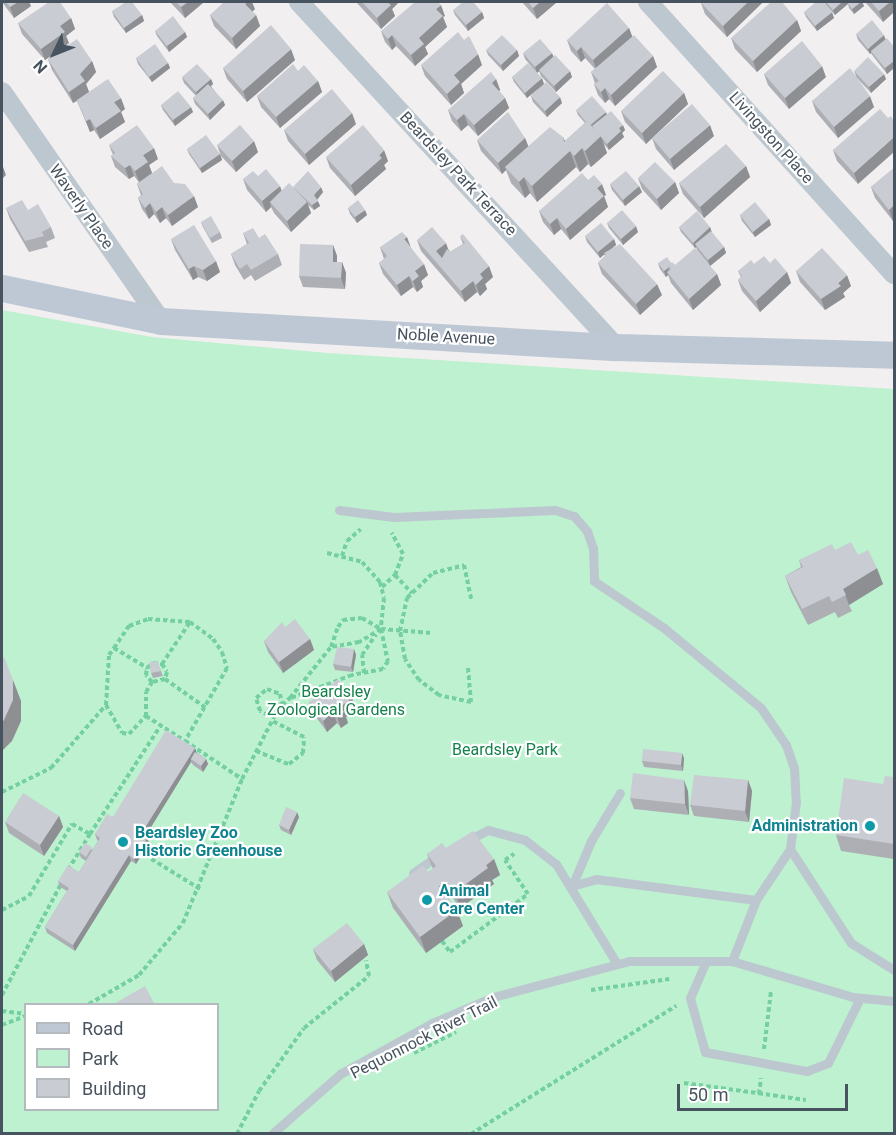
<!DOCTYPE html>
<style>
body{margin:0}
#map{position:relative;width:896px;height:1135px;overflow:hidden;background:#f2eff0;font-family:Roboto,sans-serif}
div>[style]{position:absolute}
.green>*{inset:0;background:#bdf1d0}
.path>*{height:4px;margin-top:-2px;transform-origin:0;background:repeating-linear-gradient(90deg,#74d0a1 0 4.5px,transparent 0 7.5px)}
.service>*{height:9px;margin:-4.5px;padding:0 4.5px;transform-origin:4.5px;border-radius:4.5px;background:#bdc7cf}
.minor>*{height:20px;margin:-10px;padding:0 10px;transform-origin:10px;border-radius:10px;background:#bdc7cf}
.secondary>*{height:27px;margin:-13.5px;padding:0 13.5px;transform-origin:13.5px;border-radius:13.5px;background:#bdc8d4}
.wall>*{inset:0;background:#adafb5}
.shaded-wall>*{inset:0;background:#8d8f93}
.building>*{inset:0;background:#c9ccd2}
.dots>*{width:16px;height:16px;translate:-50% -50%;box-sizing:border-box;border:3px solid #fff;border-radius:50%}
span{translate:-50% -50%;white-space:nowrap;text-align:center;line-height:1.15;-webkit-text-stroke:4.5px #fff;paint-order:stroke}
.street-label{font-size:16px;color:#47535e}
.park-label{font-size:16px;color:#14824a}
.culture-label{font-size:16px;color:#0d838f;font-weight:700}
.right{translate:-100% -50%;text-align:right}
.left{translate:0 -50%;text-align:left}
.frame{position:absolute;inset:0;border:3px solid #47535e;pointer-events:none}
.legend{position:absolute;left:24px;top:1003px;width:195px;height:108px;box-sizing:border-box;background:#fff;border:2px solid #b5babf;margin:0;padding:8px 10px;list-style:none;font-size:18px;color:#47535e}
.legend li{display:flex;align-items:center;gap:12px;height:30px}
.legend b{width:30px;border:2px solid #b5babf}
.north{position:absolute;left:24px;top:24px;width:60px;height:60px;-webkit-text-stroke:4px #fff;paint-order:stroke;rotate:227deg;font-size:16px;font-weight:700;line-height:24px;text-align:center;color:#47535e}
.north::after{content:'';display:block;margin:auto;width:21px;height:27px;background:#47535e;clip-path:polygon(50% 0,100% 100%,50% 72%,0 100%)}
.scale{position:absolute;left:677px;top:1084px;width:171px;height:27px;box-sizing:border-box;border:3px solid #47535e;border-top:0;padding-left:8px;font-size:18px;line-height:21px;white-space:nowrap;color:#47535e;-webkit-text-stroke:4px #fff;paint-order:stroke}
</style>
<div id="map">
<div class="green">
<i style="clip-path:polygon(evenodd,2px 310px,152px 337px,327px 353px,894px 389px,894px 1133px,2px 1133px,2px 310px,26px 1004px,218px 1004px,218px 1110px,26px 1110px,26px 1004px)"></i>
</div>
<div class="path">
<i style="left:327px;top:553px;width:36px;rotate:14deg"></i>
<i style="left:362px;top:562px;width:27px;rotate:48deg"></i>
<i style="left:380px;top:582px;width:16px;rotate:76deg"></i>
<i style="left:384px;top:598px;width:31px;rotate:96deg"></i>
<i style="left:381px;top:629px;width:26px;rotate:149deg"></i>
<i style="left:359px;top:642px;width:28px;rotate:170deg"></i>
<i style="left:342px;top:556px;width:16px;rotate:-72deg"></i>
<i style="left:347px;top:541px;width:18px;rotate:-41deg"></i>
<i style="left:395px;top:575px;width:25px;rotate:47deg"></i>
<i style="left:382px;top:587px;width:18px;rotate:-43deg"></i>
<i style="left:395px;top:575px;width:22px;rotate:-69deg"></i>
<i style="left:403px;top:554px;width:24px;rotate:-118deg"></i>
<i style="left:362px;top:618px;width:22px;rotate:30deg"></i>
<i style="left:381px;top:629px;width:33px;rotate:78deg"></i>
<i style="left:388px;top:661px;width:9px;rotate:122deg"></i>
<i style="left:383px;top:669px;width:32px;rotate:169deg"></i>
<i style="left:352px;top:675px;width:66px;rotate:159.6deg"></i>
<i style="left:290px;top:698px;width:65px;rotate:-51.2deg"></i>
<i style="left:331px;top:647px;width:21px;rotate:-71deg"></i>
<i style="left:338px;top:627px;width:9px;rotate:-54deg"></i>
<i style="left:343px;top:620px;width:19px;rotate:-6deg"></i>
<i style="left:381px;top:629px;width:51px;rotate:4.5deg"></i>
<i style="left:114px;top:648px;width:27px;rotate:-56deg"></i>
<i style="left:129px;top:626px;width:20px;rotate:-20deg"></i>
<i style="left:148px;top:619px;width:42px;rotate:4.1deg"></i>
<i style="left:190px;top:622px;width:29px;rotate:36deg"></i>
<i style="left:213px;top:639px;width:16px;rotate:55deg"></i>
<i style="left:222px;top:652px;width:17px;rotate:73deg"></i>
<i style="left:227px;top:668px;width:84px;rotate:119.9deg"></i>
<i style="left:185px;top:741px;width:69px;rotate:33.7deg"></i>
<i style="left:162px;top:664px;width:50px;rotate:-56.3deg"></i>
<i style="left:468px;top:668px;width:34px;rotate:85deg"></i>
<i style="left:471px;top:702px;width:33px;rotate:-168deg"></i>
<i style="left:439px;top:695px;width:25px;rotate:-143deg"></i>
<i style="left:419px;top:680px;width:25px;rotate:-124deg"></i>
<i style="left:405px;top:659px;width:28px;rotate:-100deg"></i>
<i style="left:400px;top:631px;width:34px;rotate:-78deg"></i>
<i style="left:407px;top:598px;width:36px;rotate:-44deg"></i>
<i style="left:433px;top:573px;width:32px;rotate:-14deg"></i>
<i style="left:464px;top:565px;width:35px;rotate:78deg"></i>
<i style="left:364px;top:673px;width:18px;rotate:-96deg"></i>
<i style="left:362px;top:655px;width:25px;rotate:-56deg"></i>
<i style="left:165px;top:679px;width:13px;rotate:167deg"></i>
<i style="left:152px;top:682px;width:9px;rotate:-131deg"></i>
<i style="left:146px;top:675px;width:7px;rotate:-82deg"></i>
<i style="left:147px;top:668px;width:8px;rotate:-40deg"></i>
<i style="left:153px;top:663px;width:9px;rotate:6deg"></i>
<i style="left:162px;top:664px;width:9px;rotate:58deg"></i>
<i style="left:167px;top:672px;width:7px;rotate:106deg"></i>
<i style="left:165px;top:679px;width:50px;rotate:35.3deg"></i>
<i style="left:106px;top:705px;width:50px;rotate:-86.6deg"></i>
<i style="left:109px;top:655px;width:9px;rotate:-54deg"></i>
<i style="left:114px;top:648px;width:39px;rotate:31deg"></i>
<i style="left:282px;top:705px;width:10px;rotate:127deg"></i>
<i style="left:276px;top:713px;width:8px;rotate:166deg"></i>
<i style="left:268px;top:715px;width:9px;rotate:-153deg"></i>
<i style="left:260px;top:711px;width:14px;rotate:-107deg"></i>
<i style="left:256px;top:698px;width:14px;rotate:-39deg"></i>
<i style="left:267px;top:689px;width:14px;rotate:21deg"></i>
<i style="left:280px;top:694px;width:11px;rotate:80deg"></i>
<i style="left:282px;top:705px;width:11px;rotate:-41deg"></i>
<i style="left:146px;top:716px;width:24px;rotate:-90deg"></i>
<i style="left:146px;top:692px;width:12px;rotate:-59deg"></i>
<i style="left:256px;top:751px;width:35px;rotate:22deg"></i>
<i style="left:289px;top:764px;width:18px;rotate:-38deg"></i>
<i style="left:303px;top:753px;width:16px;rotate:-86deg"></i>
<i style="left:304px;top:737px;width:37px;rotate:-153deg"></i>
<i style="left:2px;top:792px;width:55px;rotate:-26.1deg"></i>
<i style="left:51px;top:768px;width:84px;rotate:-48.9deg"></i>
<i style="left:106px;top:705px;width:32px;rotate:60deg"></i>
<i style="left:122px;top:733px;width:7px;rotate:8deg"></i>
<i style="left:129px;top:734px;width:25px;rotate:-47deg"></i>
<i style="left:146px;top:716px;width:46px;rotate:32.7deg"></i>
<i style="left:90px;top:834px;width:130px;rotate:-56.9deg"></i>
<i style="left:145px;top:855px;width:65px;rotate:31.7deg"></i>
<i style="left:2px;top:910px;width:30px;rotate:-27deg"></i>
<i style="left:29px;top:896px;width:84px;rotate:-59.2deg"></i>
<i style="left:72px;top:824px;width:21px;rotate:29deg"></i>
<i style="left:90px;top:834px;width:42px;rotate:121.4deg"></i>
<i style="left:442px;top:941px;width:14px;rotate:54deg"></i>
<i style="left:450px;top:952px;width:97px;rotate:-36.6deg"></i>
<i style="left:528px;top:894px;width:41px;rotate:-124.1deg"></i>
<i style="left:505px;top:860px;width:11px;rotate:-34deg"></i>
<i style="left:591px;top:990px;width:79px;rotate:-8deg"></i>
<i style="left:2px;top:995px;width:128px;rotate:-62deg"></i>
<i style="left:89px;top:1004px;width:58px;rotate:-30.1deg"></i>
<i style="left:139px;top:975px;width:68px;rotate:-49.8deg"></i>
<i style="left:183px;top:923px;width:156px;rotate:-67.7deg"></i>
<i style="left:242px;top:779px;width:74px;rotate:-62.7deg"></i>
<i style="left:2px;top:1011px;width:24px;rotate:7deg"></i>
<i style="left:2px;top:1025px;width:26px;rotate:-21deg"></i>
<i style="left:764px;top:1049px;width:58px;rotate:-83.1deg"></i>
<i style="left:414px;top:1053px;width:47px;rotate:-26.6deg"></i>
<i style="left:684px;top:1083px;width:123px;rotate:7.9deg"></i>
<i style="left:759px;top:1094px;width:16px;rotate:-83deg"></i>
<i style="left:237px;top:1134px;width:48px;rotate:-62.9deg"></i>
<i style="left:259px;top:1091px;width:77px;rotate:-54.5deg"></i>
<i style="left:304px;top:1028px;width:83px;rotate:-38.7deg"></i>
<i style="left:369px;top:976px;width:16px;rotate:-101deg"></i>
<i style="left:471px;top:1134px;width:242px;rotate:-32deg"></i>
</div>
<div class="service">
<i style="left:339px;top:510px;width:55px;rotate:7.3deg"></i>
<i style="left:394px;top:517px;width:161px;rotate:-2.5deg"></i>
<i style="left:555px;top:510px;width:20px;rotate:18deg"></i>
<i style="left:574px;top:516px;width:20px;rotate:49deg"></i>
<i style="left:587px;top:531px;width:18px;rotate:71deg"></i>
<i style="left:593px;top:548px;width:33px;rotate:88deg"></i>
<i style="left:594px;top:581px;width:84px;rotate:33.9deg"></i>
<i style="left:664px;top:628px;width:126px;rotate:39.5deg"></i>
<i style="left:761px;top:708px;width:45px;rotate:56deg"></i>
<i style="left:786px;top:745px;width:24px;rotate:71deg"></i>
<i style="left:794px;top:768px;width:34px;rotate:87deg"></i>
<i style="left:796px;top:802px;width:47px;rotate:97.3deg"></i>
<i style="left:790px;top:849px;width:61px;rotate:123.7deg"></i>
<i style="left:756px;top:900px;width:66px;rotate:111.5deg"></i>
<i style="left:467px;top:841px;width:24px;rotate:-28deg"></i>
<i style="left:488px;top:830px;width:38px;rotate:15deg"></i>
<i style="left:525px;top:840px;width:39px;rotate:38deg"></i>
<i style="left:556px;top:864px;width:117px;rotate:58.6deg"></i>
<i style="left:790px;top:849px;width:112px;rotate:57deg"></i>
<i style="left:851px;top:943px;width:51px;rotate:32.1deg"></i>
<i style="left:413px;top:873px;width:32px;rotate:-35deg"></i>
<i style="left:572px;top:886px;width:25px;rotate:-16deg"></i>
<i style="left:596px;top:879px;width:161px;rotate:7.5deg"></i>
<i style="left:572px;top:886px;width:49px;rotate:-67.1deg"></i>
<i style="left:591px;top:841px;width:56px;rotate:-58.9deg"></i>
<i style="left:706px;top:961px;width:40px;rotate:113.4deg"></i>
<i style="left:690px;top:998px;width:56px;rotate:74.5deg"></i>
<i style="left:705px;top:1052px;width:104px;rotate:10.6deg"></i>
<i style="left:807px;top:1071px;width:22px;rotate:-21deg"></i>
<i style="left:828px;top:1063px;width:72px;rotate:-63.8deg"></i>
<i style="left:272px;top:1134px;width:91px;rotate:-41.4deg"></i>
<i style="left:340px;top:1074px;width:105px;rotate:-29deg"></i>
<i style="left:432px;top:1023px;width:66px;rotate:-23.1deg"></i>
<i style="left:493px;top:997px;width:141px;rotate:-14.8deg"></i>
<i style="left:629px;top:961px;width:103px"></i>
<i style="left:732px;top:961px;width:126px;rotate:16.6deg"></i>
<i style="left:853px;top:997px;width:41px;rotate:5.6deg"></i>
</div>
<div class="minor">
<i style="left:299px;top:2px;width:469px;rotate:47.4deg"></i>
<i style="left:648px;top:2px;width:367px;rotate:47.9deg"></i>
<i style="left:2px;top:92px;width:279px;rotate:55.2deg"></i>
</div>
<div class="secondary">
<i style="left:2px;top:288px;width:162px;rotate:11.7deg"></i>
<i style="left:161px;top:321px;width:456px;rotate:3.3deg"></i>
<i style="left:616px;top:347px;width:278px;rotate:1.6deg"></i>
</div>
<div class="wall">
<i style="clip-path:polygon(2px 2px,29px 2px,31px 6px,14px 18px)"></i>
<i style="clip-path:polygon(170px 2px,204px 2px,185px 18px)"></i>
<i style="clip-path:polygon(356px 2px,399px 2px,392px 9px,395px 16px,381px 29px)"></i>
<i style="clip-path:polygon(522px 2px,557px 2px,537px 19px)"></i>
<i style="clip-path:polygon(763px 2px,727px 37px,705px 14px,701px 3px)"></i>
<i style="clip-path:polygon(824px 2px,862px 2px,864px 6px,854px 14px,849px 8px,848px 4px,835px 15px,825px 4px)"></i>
<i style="clip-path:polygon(865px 2px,894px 2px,894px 12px,883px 22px)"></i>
<i style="clip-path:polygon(255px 9px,252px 12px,256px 15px,260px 26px,236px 49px,214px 26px,210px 15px)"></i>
<i style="clip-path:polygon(453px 10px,482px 12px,484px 18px,468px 31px,455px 15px)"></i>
<i style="clip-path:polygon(112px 11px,142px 15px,144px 21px,126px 33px,114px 17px)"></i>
<i style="clip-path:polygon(804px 12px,834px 18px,817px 31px,806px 17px)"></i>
<i style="clip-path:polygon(445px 16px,443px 17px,447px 27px,425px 47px,428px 54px,415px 66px,396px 46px,392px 50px,385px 42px,381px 31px)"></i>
<i style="clip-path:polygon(71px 18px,75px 29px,66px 36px,69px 43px,45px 60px,22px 34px,18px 23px)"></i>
<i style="clip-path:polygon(797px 20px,801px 31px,757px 72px,735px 49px,731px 38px)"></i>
<i style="clip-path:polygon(629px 28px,632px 36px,653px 56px,657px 67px,615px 106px,609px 99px,605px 103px,598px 95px,594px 84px,595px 83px,591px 72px,595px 69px,585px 58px,581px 62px,571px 51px,567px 40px)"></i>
<i style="clip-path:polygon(155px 31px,185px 32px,187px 37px,169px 52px,157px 36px)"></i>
<i style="clip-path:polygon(856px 34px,886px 39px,894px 47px,894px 68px,887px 74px,873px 56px,871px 53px,870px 54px,858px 40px)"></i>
<i style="clip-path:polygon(486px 50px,517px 50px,519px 56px,503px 71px,488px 55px)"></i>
<i style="clip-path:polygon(523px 53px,553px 56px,572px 77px,556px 92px,541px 76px,539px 71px,537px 73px,525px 59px)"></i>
<i style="clip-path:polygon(136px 58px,168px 63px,170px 68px,152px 82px,138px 64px)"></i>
<i style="clip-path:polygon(48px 59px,92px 61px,96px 72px,86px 84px,89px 92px,125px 109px,121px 112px,125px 122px,100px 139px,94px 130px,90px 132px,77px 101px,73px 103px,52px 70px)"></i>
<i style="clip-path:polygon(295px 60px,247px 102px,227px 79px,223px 68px)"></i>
<i style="clip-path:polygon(421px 65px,482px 65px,461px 84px,464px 93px,451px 105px,425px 76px)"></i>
<i style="clip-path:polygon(298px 71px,318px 81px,322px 92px,280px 128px,261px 107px,257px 96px)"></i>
<i style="clip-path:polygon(854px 71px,886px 79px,871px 93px,856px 77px,874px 107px,838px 138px,816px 112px,812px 101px,856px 76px)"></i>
<i style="clip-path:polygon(764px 74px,826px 77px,789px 109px,768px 85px)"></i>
<i style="clip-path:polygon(182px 77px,211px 79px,213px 84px,211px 86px,225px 105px,210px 120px,195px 104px,193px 98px,196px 96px,184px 83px)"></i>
<i style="clip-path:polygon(512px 77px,544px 84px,562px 103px,547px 117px,533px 102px,531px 96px,543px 84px,527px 98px,514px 82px)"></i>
<i style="clip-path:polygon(496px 79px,500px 90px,499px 91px,505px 98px,509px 108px,478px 136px,468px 125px,461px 131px,452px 121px,448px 110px)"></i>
<i style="clip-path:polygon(684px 93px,688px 104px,654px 136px,714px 136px,674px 170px,656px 149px,652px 138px,646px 144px,625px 122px,621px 111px)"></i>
<i style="clip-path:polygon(161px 105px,193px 112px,175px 126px,163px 110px)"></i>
<i style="clip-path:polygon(576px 110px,606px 114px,625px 130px,622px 133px,624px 137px,609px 150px,603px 143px,607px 153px,591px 167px,588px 164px,580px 172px,576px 167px,537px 202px,530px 193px,525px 198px,511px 183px,506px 170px,502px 174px,481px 151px,477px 140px,525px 138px,528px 146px,563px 137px,565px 141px,585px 123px,578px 115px)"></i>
<i style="clip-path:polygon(888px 118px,858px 184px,837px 161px,833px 150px)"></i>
<i style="clip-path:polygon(356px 124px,309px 165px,288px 141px,284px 130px)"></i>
<i style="clip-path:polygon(109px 145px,158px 159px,149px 165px,152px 173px,174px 183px,198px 207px,172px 226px,166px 218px,160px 223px,154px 214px,149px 219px,142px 209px,138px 198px,141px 195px,137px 184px,139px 182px,134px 176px,129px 179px,115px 167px,111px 156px,113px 155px)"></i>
<i style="clip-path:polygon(217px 145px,258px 152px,236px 172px,221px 156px)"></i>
<i style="clip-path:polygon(187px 149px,220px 154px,222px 160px,202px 173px,189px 154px)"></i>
<i style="clip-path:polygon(326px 157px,388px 161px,384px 165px,386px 169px,355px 196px,330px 168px)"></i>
<i style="clip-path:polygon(746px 166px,750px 177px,704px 218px,683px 194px,679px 183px)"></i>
<i style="clip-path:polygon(894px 168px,893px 221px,875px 198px,871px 187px)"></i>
<i style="clip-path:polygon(258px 176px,281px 191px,294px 188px,323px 192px,317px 200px,320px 206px,314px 210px,308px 205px,311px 213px,291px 232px,274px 213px,271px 207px,266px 212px,247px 190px,243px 179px)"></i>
<i style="clip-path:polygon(638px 178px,675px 182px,679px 193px,661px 210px,642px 189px)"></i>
<i style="clip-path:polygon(588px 180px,606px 195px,604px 196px,608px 207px,570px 240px,561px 229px,554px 235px,543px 222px,539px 211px)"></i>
<i style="clip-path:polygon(610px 184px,642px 192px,625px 206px,612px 190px)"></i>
<i style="clip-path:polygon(6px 208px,28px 210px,51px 227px,55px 238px,46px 242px,48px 247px,29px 252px,10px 219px)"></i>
<i style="clip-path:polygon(348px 208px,367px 215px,357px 223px,350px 214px)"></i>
<i style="clip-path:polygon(740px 215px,769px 219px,771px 225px,755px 237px,742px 221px)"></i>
<i style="clip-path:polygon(201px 222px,220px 232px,222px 238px,212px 243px,203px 227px)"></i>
<i style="clip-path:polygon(607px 223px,638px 232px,623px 245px,609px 228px)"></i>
<i style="clip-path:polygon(679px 227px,710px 227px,712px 233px,724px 247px,726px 253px,710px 266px,697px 250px,696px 247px,695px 248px,681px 232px)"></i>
<i style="clip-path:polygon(243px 233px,259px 238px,278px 254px,282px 265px,255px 281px,251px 275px,244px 280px,235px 265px,231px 254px,247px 244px)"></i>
<i style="clip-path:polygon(460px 236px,493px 277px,485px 284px,487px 289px,480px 296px,477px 292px,465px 302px,421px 251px,417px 240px,449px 250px,450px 252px,463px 244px)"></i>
<i style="clip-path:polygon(585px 236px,614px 239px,616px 245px,611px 249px,662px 295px,640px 315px,602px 274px,598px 263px,605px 256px,604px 254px,600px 258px,587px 242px)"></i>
<i style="clip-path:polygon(171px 239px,220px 272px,207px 281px,198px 277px,193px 280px,175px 250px)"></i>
<i style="clip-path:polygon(333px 245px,337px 256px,337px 262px,342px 262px,346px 273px,345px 289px,303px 287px,299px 276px)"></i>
<i style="clip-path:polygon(380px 247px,411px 248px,428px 275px,421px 281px,423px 287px,417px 292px,413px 287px,401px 296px,383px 274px,379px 263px,384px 259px)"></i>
<i style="clip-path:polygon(658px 263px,671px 263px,675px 265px,717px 274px,721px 285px,693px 310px,671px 283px,668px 275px,666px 277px,660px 269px)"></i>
<i style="clip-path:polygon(754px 264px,787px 272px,791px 283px,760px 312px,742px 291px,738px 280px,741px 277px,738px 271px)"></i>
<i style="clip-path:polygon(796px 271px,851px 286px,843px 293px,845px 297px,825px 310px,800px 282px)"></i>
<i style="clip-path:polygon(835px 550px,858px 555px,883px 584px,849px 605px,852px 611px,838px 618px,835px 612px,808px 625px,791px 592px,785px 576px,801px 567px,799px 560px)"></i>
<i style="clip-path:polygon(285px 627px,310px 639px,314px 650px,283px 673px,268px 652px,264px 641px)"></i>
<i style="clip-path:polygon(354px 649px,356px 655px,353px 672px,335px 670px,333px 664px)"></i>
<i style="clip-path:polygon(157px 661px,163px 676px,153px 678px,151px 673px)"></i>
<i style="clip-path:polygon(352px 698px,356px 709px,346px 717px,348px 723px,341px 728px,337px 723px,327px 732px,313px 713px,309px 702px)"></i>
<i style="clip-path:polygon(195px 748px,196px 752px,206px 759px,208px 764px,203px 772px,193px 765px,191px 762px,145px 837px,147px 838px,149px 843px,136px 864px,131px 861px,75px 951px,47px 933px,45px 927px,67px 891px,60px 887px,58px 881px,79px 872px,86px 861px,81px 858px,79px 852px,93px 849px,98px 841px,97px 840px,95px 834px,113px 817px)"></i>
<i style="clip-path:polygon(684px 758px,683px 771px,644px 767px,642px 761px)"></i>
<i style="clip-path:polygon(894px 777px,894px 859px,841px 851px,836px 835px,883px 784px)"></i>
<i style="clip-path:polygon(748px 780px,752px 791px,749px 822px,694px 816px,690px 805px)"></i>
<i style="clip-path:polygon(688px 791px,689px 815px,634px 809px,630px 798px)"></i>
<i style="clip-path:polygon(59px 816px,63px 827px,44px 856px,9px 833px,5px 822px)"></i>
<i style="clip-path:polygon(299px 817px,291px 835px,281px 830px,279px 825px)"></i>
<i style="clip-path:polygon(446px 848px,494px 859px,500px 875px,492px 880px,494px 884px,460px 908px,452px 897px,449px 899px,463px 926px,426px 953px,393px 908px,387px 892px,428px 872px,433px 869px,427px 854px)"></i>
<i style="clip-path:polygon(364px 944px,368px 955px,335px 982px,317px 960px,313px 949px)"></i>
</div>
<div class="shaded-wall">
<i style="clip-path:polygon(18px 2px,29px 2px,31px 6px,14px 18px,10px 7px)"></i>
<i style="clip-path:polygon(188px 2px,204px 2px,185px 18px,181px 7px)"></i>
<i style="clip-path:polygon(247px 2px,252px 2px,255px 9px,249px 15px,245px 4px)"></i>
<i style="clip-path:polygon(386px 2px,399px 2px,392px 9px,395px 16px,381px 29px,377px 18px)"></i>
<i style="clip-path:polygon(540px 2px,557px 2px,537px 19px,533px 8px)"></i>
<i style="clip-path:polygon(748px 2px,763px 2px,727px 37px,723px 26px)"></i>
<i style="clip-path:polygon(842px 2px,850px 2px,835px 15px,833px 10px)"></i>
<i style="clip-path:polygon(861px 2px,862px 2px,864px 6px,854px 14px,852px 9px)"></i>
<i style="clip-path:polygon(890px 2px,894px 2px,894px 12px,883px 22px,879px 11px)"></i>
<i style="clip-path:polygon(441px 5px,445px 16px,443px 17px,447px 27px,425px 47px,428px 54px,415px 66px,411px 55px,419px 38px,436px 9px)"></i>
<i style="clip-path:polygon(482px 12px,484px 18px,468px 31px,466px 25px)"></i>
<i style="clip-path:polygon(832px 12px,834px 18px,817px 31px,815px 26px)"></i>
<i style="clip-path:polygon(142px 15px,144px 21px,126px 33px,124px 28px)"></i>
<i style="clip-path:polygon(256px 15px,260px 26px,236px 49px,232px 38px)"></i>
<i style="clip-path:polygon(71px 18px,75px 29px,66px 36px,69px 43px,45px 60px,41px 49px,60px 26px)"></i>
<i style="clip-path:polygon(797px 20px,801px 31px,757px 72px,753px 61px)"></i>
<i style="clip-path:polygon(629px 28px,633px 39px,597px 71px,593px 60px)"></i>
<i style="clip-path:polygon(185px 32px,187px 37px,169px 52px,167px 46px)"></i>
<i style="clip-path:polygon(392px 35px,396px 46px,392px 50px,388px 39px)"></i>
<i style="clip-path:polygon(884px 35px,886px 41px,871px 51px,871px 53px,870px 54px,868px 49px)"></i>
<i style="clip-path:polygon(581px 47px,585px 58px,581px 62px,577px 51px)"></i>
<i style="clip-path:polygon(291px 49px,295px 60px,247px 102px,243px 91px)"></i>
<i style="clip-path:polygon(517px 50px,519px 56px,503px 71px,501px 65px)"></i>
<i style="clip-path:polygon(552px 53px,554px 58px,537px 73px,535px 67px)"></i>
<i style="clip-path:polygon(478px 54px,482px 65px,461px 84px,464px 93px,451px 105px,447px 94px,454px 75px)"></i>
<i style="clip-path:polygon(653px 56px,657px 67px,615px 106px,611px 95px)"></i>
<i style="clip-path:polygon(92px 61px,96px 72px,86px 84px,89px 92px,73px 103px,69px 92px,80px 74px)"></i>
<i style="clip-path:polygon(894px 61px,894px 68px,887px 74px,885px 68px)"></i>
<i style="clip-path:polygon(168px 63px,170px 68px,152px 82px,149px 77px)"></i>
<i style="clip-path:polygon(822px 66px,826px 77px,789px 109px,785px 98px)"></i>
<i style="clip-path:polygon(570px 71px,572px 77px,556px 92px,554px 86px)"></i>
<i style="clip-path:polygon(884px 74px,886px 79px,871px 93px,869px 87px)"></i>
<i style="clip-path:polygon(542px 78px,544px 84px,527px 98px,525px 93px)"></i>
<i style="clip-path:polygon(211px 79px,213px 84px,198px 98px,196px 92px)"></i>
<i style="clip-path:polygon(496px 79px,500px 90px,496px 94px,492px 83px)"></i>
<i style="clip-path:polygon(318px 81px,322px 92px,280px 128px,276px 117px)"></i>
<i style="clip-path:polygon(605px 88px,609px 99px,605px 103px,601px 92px)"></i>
<i style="clip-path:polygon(684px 93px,688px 104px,646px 144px,642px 133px)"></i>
<i style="clip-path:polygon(870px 96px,874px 107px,838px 138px,834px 127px)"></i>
<i style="clip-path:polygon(560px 97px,562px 103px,547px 117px,545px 111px)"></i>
<i style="clip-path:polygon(121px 98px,125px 109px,121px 112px,125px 122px,100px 139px,96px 128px,114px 102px)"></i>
<i style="clip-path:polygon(505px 98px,509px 108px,478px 136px,474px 125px)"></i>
<i style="clip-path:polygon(223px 100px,225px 105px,210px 120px,208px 114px)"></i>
<i style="clip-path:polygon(191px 107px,193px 112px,175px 126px,173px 120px)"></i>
<i style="clip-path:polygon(606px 112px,608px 118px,594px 129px,590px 126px)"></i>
<i style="clip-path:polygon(352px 113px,356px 124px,309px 165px,305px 154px)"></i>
<i style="clip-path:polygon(464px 114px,468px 125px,461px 131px,457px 120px)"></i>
<i style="clip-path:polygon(90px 119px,94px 130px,90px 132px,86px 121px)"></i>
<i style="clip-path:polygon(623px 125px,625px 130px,622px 133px,624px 137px,609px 150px,607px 144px,619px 128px)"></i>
<i style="clip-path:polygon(710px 125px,714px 136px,674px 170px,670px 159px)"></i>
<i style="clip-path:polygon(601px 136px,607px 153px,591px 167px,585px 151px)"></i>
<i style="clip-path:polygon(563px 137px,569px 152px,570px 151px,576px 167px,537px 202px,532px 186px,564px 142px)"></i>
<i style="clip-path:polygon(894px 137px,894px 152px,858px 184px,854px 173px)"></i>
<i style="clip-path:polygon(525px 138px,529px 148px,505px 167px,506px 170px,502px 174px,498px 163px)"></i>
<i style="clip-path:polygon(254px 141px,258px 152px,236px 172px,232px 161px)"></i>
<i style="clip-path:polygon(154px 148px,158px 159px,149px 165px,152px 173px,139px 182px,135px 171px,143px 155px)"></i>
<i style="clip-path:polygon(582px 148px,588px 164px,580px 172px,574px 156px)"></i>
<i style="clip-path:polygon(384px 150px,388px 161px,384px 165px,386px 169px,355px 196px,351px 185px)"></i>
<i style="clip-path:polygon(220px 154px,222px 160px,202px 173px,200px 168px)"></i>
<i style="clip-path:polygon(2px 164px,6px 175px,2px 179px)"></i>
<i style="clip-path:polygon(130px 165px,134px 176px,129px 179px,125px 168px)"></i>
<i style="clip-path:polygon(746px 166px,750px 177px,704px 218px,700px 207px)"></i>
<i style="clip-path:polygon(524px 177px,530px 193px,525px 198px,519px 182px)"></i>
<i style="clip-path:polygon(675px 182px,679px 193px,661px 210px,657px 199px)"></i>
<i style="clip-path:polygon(602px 184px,606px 195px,604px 196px,608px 207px,570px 240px,566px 229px,597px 188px)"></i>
<i style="clip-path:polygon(280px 186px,284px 197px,270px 202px,271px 207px,266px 212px,262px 201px)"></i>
<i style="clip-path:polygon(639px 186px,642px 192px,625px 206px,623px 200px)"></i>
<i style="clip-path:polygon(321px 187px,323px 192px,316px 201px,314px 195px)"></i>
<i style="clip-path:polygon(194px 196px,198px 207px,172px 226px,168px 215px)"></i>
<i style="clip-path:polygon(318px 201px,320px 206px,314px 210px,312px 205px)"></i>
<i style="clip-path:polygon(307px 202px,311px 213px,291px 232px,287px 221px)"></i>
<i style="clip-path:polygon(150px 203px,154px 214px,149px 219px,145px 208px)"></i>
<i style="clip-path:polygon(894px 205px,894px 219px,893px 221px,889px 210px)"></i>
<i style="clip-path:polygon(162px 207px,166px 218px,160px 223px,156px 212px)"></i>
<i style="clip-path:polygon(365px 210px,367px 215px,357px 223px,355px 217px)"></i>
<i style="clip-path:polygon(557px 218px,561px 229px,554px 235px,550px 224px)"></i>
<i style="clip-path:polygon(769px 219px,771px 225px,755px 237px,753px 232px)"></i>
<i style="clip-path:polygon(636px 226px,638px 232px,623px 245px,621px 239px)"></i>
<i style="clip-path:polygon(710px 227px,712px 233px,697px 247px,695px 244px,696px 247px,695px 248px,693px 243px)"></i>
<i style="clip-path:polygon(407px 237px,411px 248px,404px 239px)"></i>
<i style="clip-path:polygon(614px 239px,616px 245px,600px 258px,598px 252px)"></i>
<i style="clip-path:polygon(446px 243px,450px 254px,440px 262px,436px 251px)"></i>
<i style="clip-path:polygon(333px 245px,337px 256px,337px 273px,333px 262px)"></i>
<i style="clip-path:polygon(724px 247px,726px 253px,710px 266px,708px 260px)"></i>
<i style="clip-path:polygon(216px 261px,220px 272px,207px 281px,203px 270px)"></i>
<i style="clip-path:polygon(342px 262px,346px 273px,345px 289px,341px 278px)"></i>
<i style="clip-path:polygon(424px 264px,428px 275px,421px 281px,423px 287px,417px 292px,413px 281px,415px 271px)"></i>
<i style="clip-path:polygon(194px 266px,198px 277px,193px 280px,189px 269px)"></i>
<i style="clip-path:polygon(489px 266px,493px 277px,485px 284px,487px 289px,480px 296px,476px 285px,480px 274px)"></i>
<i style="clip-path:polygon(668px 268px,670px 274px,667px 272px,668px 275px,666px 277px,664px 271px)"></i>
<i style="clip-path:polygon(787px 272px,791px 283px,760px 312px,756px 301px)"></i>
<i style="clip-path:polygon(717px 274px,721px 285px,693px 310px,689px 299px)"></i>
<i style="clip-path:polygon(847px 275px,851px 286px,843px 293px,845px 297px,825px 310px,821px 299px)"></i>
<i style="clip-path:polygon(409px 276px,413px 287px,401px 296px,397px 285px)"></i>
<i style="clip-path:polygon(473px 281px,477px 292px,465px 302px,461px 291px)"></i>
<i style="clip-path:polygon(657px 284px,662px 295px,640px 315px,636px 304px)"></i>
<i style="clip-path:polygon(877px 568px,883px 584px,849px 605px,843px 589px)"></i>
<i style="clip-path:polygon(310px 639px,314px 650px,283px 673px,279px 662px)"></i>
<i style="clip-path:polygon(354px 649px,356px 655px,353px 672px,351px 667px)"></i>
<i style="clip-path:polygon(13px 680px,21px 701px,21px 721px,12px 741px,2px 751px,2px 723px)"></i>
<i style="clip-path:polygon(352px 698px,356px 709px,346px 717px,348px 723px,341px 728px,337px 717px,340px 707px)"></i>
<i style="clip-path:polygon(333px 712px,337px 723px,327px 732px,323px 721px)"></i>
<i style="clip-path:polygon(195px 748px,197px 753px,191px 759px,191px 762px,143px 840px,141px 834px)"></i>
<i style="clip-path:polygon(682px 753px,684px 758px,683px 771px,681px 765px)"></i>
<i style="clip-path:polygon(206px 759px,208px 764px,203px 772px,201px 766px)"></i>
<i style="clip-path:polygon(684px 780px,688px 791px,689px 815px,685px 804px)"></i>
<i style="clip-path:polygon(748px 780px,752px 791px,749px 822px,745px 811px)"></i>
<i style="clip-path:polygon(297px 812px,299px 817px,291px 835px,289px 830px)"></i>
<i style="clip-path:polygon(59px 816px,63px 827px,44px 856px,40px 845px)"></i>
<i style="clip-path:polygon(147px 838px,149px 843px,136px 864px,134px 859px)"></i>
<i style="clip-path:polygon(129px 855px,131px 861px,75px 951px,73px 945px)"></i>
<i style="clip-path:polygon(494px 859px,500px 875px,492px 880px,494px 884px,460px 908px,455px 892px)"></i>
<i style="clip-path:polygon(446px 881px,452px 897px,445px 902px,439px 886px)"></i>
<i style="clip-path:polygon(457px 910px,463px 926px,426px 953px,420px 937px)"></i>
<i style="clip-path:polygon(364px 944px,368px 955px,335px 982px,331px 971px)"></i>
</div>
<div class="building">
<i style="clip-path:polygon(6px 2px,18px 2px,10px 7px)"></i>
<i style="clip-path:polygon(49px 2px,60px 2px,71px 18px,60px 26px,65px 32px,41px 49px,18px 23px)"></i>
<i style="clip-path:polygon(126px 2px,132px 2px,142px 15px,124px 28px,112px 11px)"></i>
<i style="clip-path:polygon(176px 2px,188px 2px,181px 7px)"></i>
<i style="clip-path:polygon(224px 2px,247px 2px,245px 4px,256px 15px,232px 38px,210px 15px)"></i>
<i style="clip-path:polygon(362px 2px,387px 2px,391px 5px,377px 18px)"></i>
<i style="clip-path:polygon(415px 2px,438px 2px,441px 5px,436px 9px,443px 16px,419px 38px,424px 44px,411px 55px,392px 35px,388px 39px,381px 31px)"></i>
<i style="clip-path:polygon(463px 2px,473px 2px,482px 12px,466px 25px,453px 10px)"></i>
<i style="clip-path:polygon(528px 2px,540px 2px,533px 8px)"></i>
<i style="clip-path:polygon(702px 2px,748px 2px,723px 26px,701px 3px)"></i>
<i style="clip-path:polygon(771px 2px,782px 2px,797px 20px,753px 61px,731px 38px)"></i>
<i style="clip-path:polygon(816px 2px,823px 2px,832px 12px,815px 26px,804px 12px)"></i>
<i style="clip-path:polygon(826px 2px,842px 2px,833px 10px)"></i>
<i style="clip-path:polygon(847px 2px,861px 2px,852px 9px)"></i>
<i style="clip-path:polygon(871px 2px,890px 2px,879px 11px)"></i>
<i style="clip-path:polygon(607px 3px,629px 28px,593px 60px,581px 47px,577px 51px,567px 40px)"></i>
<i style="clip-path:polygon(173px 16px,185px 32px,167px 46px,155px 31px)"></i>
<i style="clip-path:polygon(872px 20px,884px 35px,868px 49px,856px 34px)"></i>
<i style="clip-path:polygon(271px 25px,291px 49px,243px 91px,223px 68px)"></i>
<i style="clip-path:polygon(458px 32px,464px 40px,469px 36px,478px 54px,454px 75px,460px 82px,447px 94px,421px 65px)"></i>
<i style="clip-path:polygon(502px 35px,517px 50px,501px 65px,486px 50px)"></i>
<i style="clip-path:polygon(634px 35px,653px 56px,611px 95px,605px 88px,601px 92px,594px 84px,599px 81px,591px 72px)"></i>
<i style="clip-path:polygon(887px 38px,894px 47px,894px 61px,885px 68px,871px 51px)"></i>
<i style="clip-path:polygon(77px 39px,92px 61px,80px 74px,85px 81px,69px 92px,48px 59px)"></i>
<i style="clip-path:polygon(540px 39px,552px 53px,535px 67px,523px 53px)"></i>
<i style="clip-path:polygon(802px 41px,822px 66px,785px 98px,764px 74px)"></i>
<i style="clip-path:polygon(155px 44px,168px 63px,149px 77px,136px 58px)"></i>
<i style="clip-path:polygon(555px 55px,570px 71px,554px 86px,539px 70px)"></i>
<i style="clip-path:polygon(868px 57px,884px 74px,869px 87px,854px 71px)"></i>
<i style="clip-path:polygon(528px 63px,542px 78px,525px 93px,512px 77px)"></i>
<i style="clip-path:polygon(197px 64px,211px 79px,196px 92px,182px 77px)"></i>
<i style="clip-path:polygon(293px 64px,298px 71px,304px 65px,318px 81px,276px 117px,257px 96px)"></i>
<i style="clip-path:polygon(850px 68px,870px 96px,834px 127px,812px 101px)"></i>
<i style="clip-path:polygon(663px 71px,684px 93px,642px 133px,621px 111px)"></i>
<i style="clip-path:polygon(491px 72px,496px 79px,492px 83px,505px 98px,474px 125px,464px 114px,457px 120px,448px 110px)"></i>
<i style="clip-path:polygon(108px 79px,121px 98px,114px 102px,121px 111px,96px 128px,90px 119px,86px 121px,77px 100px)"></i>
<i style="clip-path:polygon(546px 82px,560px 97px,545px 111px,531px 96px)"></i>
<i style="clip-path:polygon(208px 84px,223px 100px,208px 114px,193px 98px)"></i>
<i style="clip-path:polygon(332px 89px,352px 113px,305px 154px,284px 130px)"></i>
<i style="clip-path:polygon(178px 91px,191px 107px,173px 120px,161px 105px)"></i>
<i style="clip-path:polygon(592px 96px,606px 112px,590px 125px,587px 121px,586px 122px,576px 110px)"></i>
<i style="clip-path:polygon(692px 104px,710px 125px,670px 159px,652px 138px)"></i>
<i style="clip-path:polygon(880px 109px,888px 118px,891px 116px,894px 122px,894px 137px,854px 173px,833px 150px)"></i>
<i style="clip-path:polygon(611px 111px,623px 125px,619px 128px,621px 131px,607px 144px,592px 126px)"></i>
<i style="clip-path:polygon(508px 112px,525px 138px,498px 163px,477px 140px)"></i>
<i style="clip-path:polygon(587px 121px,601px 136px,585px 151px,582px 148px,574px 156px,570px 151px,532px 186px,524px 177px,519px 182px,505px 167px,550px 127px,563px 137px,564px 142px)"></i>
<i style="clip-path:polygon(137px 125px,154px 148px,143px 155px,148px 162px,135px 171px,130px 165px,125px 168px,111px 156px,115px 153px,109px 145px)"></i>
<i style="clip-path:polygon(240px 125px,254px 141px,232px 161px,217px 145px)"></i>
<i style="clip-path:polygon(363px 125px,384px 150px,379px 155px,382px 158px,351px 185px,326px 157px)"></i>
<i style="clip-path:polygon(206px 135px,220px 154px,200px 168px,187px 149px)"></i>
<i style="clip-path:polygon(726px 144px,746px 166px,700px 207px,679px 183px)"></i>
<i style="clip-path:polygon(655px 162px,675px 182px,657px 199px,638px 178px)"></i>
<i style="clip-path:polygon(162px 166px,174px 183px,185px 184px,194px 196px,168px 215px,162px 207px,156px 212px,150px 203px,145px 208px,138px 198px,143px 194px,137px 184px)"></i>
<i style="clip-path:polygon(894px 168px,894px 205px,889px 210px,871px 187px)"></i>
<i style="clip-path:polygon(266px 169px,280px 186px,262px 201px,243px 179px,253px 171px,258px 176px)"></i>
<i style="clip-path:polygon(308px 171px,321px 187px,314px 195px,318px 201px,312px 205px,293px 187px)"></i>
<i style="clip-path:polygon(626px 171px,639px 186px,623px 200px,610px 184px)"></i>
<i style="clip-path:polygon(582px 173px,588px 180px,594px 175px,602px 184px,597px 188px,604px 196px,566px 229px,557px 218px,550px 224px,539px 211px)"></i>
<i style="clip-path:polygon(289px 183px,307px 202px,287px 221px,270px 202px)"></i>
<i style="clip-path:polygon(22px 200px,28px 210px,38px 204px,51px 227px,42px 232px,44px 236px,25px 241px,6px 208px)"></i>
<i style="clip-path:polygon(358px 200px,365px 210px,355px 217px,348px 208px)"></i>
<i style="clip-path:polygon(755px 202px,769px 219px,753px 232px,740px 215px)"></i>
<i style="clip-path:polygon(622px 210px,636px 226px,621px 239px,607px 223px)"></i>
<i style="clip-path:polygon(697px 211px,710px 227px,693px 243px,679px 227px)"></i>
<i style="clip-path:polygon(211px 216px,220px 232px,210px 238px,201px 222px)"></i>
<i style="clip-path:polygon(601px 223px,614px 239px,598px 252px,585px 236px)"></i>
<i style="clip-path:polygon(194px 225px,216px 261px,203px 270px,194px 266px,189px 269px,171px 239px)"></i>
<i style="clip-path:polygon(432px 227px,446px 243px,436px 251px,442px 258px,447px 249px,450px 252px,465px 243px,460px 236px,463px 234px,489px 266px,480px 274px,483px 278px,476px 285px,473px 281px,461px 291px,417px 240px)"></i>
<i style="clip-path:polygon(253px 228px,259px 238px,265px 234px,278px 254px,251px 270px,247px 264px,240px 269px,231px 254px,249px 243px,243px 233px)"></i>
<i style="clip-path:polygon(711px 231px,724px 247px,708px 260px,695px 244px)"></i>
<i style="clip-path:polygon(402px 232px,407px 237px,404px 239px,424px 264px,415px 271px,419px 276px,413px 281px,409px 276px,397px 285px,379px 263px,387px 256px,380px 247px)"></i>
<i style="clip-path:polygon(300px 244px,333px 245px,333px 262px,342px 262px,341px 278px,299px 276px)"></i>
<i style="clip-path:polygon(620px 244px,657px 284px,636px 304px,598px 263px,606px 255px,604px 253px)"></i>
<i style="clip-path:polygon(695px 248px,717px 274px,689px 299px,667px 272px,671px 269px,668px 266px,672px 262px,675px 265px)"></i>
<i style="clip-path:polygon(822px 248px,847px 275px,838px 283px,841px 286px,821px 299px,796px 271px)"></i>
<i style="clip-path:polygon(764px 256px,770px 263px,775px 258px,787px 272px,756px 301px,738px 280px,742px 276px,738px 271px,751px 260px,754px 264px)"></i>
<i style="clip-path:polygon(667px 257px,671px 263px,668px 266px,668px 268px,664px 271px,658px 263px)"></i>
<i style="clip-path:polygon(851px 542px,858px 555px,868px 550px,877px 568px,843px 589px,846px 595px,832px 602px,829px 596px,802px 609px,785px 576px,803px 567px,799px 560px,832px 544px,835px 550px)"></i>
<i style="clip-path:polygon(295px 619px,310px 639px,279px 662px,264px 641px,282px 622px,285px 627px)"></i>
<i style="clip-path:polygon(337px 647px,354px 649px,351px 667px,333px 664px)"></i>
<i style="clip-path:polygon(2px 656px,5px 659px,13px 680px,13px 700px,4px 720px,2px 723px)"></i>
<i style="clip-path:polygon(157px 661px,161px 671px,151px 673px,149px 663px)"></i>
<i style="clip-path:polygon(338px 679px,352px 698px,340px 707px,344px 712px,337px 717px,333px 712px,323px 721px,309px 702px)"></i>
<i style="clip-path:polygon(166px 730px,195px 748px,141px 834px,147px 838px,134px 859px,129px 855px,73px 945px,45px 927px,69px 888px,58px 881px,68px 865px,79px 872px,100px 838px,95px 834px,107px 814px,113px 817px)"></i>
<i style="clip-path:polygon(643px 749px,682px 753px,681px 765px,642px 761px)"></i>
<i style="clip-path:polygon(195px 752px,206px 759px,201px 766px,191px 759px)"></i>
<i style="clip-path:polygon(633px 773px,684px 780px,685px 804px,630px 798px)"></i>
<i style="clip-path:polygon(694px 775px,748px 780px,745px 811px,690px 805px)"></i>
<i style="clip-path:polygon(885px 776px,894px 777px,894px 844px,836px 835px,844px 778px,883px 784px)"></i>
<i style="clip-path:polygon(23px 793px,59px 816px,40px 845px,5px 822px)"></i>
<i style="clip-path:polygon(286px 807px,297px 812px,289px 830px,279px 825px)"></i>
<i style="clip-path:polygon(473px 831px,494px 859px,486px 865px,488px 868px,455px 892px,446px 881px,439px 886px,457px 910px,420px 937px,387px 892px,423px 865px,428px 872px,436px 866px,427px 854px,442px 843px,446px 848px)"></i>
<i style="clip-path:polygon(85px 843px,92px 847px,86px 857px,79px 852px)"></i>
<i style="clip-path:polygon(347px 923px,364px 944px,331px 971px,313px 949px)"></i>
<i style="clip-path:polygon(145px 986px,155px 1005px,112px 1005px)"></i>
</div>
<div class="dots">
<i style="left:870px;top:826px;background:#0f9aa8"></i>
<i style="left:123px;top:842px;background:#0f9aa8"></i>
<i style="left:427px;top:900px;background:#0f9aa8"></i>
</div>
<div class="street-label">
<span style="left:771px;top:138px;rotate:48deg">Livingston Place</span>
<span style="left:458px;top:174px;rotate:47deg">Beardsley Park Terrace</span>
<span style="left:81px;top:207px;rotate:55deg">Waverly Place</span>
<span style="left:446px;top:337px;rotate:3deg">Noble Avenue</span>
<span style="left:424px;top:1038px;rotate:-27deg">Pequonnock River Trail</span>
</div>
<div class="park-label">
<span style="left:336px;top:701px">Beardsley<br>Zoological Gardens</span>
<span style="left:505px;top:750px">Beardsley Park</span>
</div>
<div class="culture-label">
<span class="right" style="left:858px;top:826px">Administration</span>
<span class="left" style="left:135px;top:842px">Beardsley Zoo<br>Historic Greenhouse</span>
<span class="left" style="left:439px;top:900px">Animal<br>Care Center</span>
</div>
<div class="frame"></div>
<ul class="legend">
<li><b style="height:8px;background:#bdc8d4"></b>Road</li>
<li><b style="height:16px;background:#bdf1d0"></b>Park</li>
<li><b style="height:16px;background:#c9ccd2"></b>Building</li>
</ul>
<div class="north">N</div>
<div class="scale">50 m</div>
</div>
